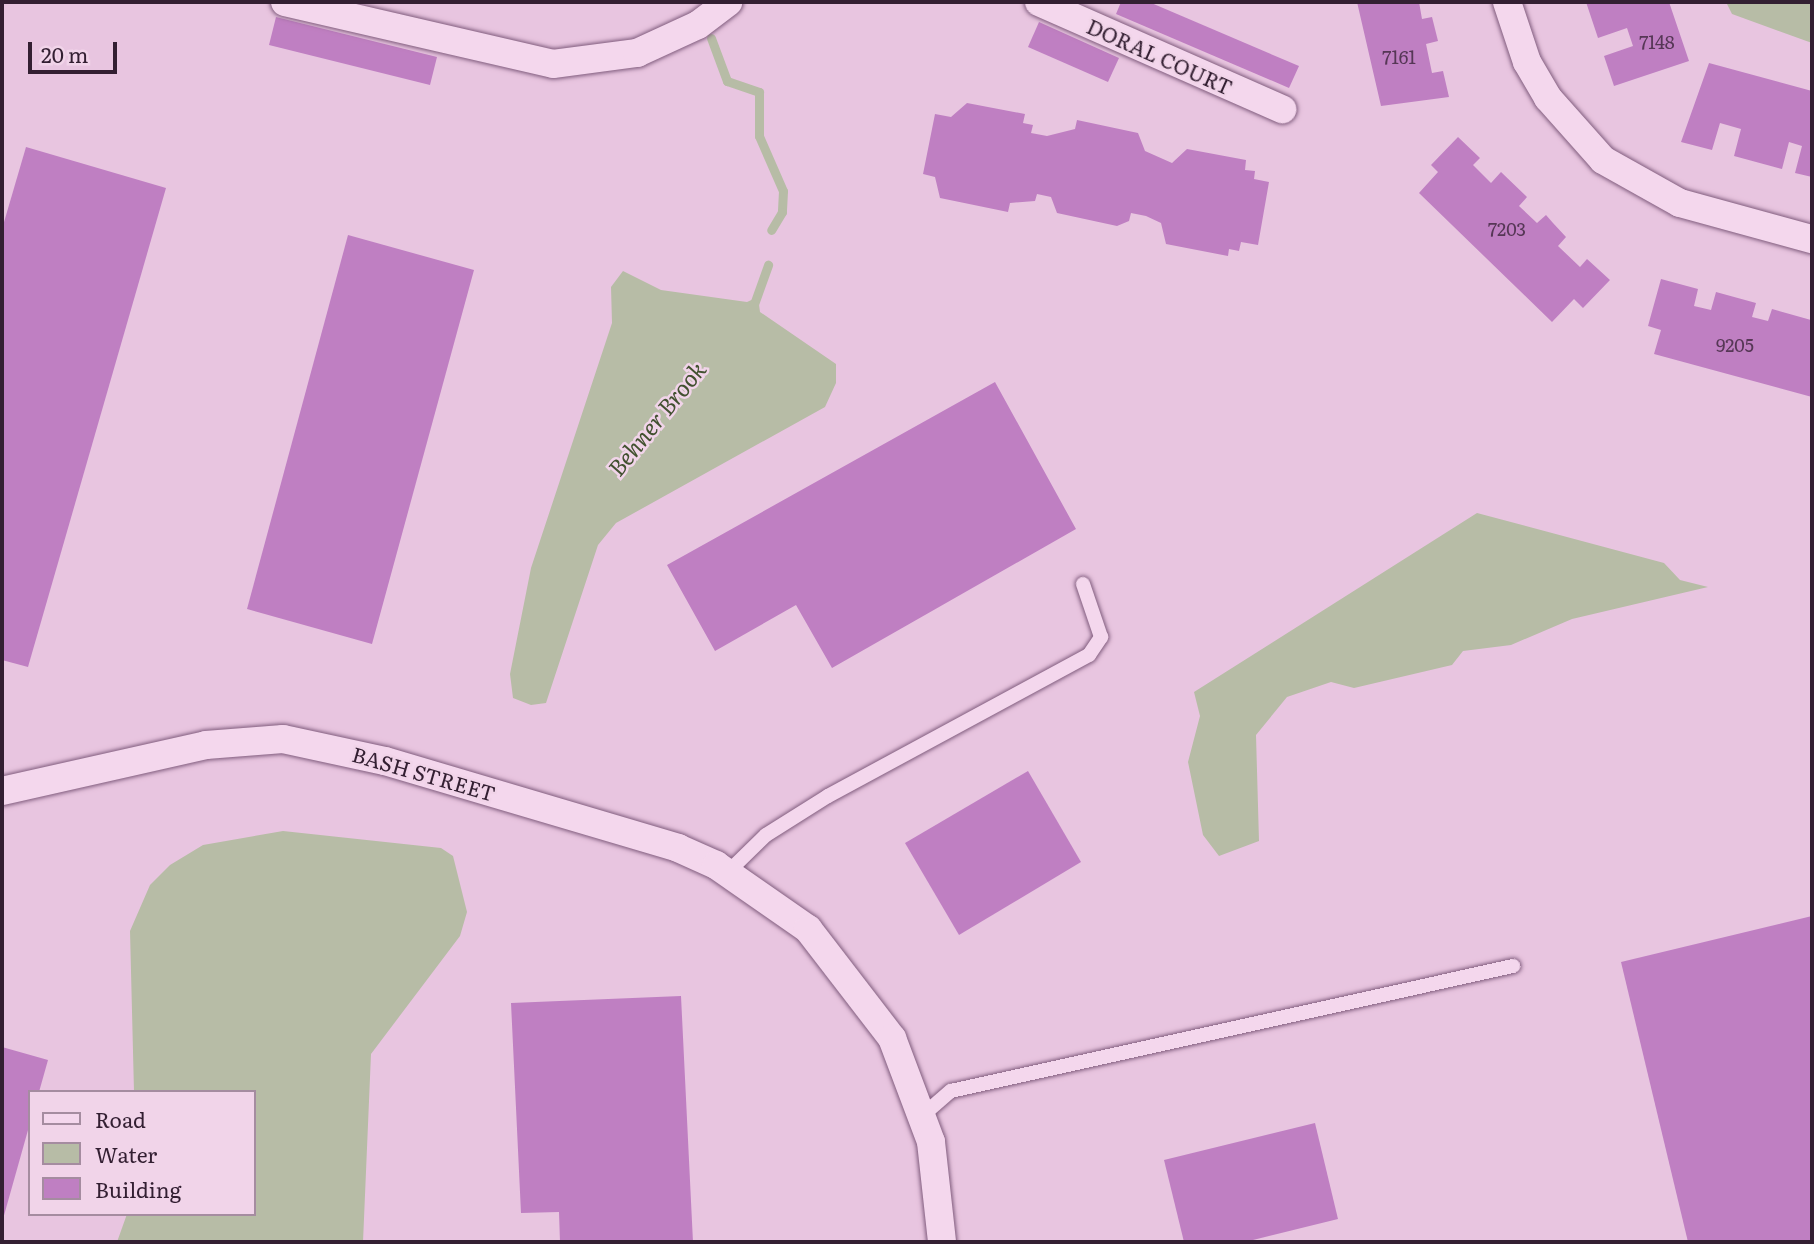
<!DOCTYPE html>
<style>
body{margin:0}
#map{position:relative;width:1814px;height:1244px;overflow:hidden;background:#e8c5e0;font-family:Literata,serif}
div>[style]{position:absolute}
.water>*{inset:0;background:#b7bca6}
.stream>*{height:9px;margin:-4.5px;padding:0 4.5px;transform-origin:4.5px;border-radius:4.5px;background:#b7bca6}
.building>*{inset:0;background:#bf7fc2}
.roads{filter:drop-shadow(0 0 2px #815d7e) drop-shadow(0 0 2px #815d7e)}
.service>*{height:14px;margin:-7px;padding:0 7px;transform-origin:7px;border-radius:7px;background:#f4d7ed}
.minor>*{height:28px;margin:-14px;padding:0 14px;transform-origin:14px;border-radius:14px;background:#f4d7ed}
span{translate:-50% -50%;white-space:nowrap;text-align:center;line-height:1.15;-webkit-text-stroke:5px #f1d4e9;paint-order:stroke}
.number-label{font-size:18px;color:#563756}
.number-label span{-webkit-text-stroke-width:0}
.street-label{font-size:21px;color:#331f32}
.water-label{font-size:23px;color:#425130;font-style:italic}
.frame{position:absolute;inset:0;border:4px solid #331f32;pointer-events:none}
.legend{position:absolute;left:28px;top:1090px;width:228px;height:126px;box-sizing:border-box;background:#f1d4e9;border:2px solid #a58ca0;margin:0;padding:9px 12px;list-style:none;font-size:21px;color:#331f32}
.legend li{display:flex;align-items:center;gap:14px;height:35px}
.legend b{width:35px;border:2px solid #a58ca0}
.scale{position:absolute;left:28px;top:42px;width:89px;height:32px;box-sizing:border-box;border:4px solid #331f32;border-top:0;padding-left:9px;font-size:21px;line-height:24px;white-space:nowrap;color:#331f32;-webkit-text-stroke:5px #f1d4e9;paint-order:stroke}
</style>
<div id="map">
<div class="water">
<i style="clip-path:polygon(1726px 2px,1812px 2px,1812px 43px,1732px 14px)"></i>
<i style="clip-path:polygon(623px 271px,661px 290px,747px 302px,758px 297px,760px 312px,836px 364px,836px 383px,825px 407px,616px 523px,598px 545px,546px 703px,531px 705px,513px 698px,510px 674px,531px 568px,612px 323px,611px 287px)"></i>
<i style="clip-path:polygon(1477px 513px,1664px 563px,1680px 580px,1708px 587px,1572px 619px,1511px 645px,1463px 651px,1452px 665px,1354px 688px,1331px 682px,1287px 697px,1256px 735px,1259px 841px,1219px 856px,1203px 835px,1188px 762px,1200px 716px,1194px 692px)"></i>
<i style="clip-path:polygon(283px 831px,441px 848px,453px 856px,467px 912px,460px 936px,371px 1054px,363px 1242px,117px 1242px,127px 1214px,254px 1214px,254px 1092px,134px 1092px,130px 931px,150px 885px,170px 865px,203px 845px)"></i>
</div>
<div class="stream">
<i style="left:711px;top:38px;width:46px;rotate:69.6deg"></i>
<i style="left:727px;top:81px;width:34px;rotate:19deg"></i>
<i style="left:759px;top:92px;width:44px;rotate:90deg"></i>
<i style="left:759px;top:136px;width:60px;rotate:66.4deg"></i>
<i style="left:783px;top:191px;width:21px;rotate:93deg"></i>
<i style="left:782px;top:212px;width:21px;rotate:121deg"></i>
<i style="left:753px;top:307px;width:45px;rotate:-70.3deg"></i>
</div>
<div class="building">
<i style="clip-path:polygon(1121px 2px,1149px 2px,1299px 66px,1289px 88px,1116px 14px)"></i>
<i style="clip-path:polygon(1357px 2px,1419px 2px,1422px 19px,1432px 17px,1438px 41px,1426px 44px,1432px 73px,1443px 71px,1449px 97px,1381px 106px)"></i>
<i style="clip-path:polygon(1586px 2px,1669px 2px,1689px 61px,1614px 86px,1604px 56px,1633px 46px,1627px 28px,1598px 38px)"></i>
<i style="clip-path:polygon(276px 17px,437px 57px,430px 85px,269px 45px)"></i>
<i style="clip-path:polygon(1039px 22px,1119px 58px,1108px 82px,1028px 47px)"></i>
<i style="clip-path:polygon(1709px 63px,1812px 91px,1812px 177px,1795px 173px,1802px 146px,1789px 142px,1782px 169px,1734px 156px,1741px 129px,1720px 123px,1712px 150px,1681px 142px)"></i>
<i style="clip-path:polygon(967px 103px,1025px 114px,1023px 123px,1033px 125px,1031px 133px,1047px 136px,1075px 129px,1077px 120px,1138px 133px,1145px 151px,1172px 163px,1187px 149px,1246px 160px,1245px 170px,1255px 171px,1254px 179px,1269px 182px,1258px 245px,1241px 242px,1239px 251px,1229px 249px,1228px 256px,1166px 244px,1161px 223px,1146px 216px,1131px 213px,1129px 221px,1117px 226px,1057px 213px,1051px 197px,1037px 194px,1035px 201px,1010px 203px,1008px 212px,940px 198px,935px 177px,923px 174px,935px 114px,951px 117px)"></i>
<i style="clip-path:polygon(1458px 137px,1480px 158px,1473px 165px,1491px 183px,1501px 172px,1527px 197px,1519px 206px,1537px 223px,1546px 215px,1553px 223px,1566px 237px,1558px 246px,1580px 267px,1587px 259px,1610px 280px,1583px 308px,1574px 299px,1552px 322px,1419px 193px,1438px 172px,1431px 165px)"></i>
<i style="clip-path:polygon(26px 147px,166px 188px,28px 667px,2px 660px,2px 229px)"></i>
<i style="clip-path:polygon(348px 235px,474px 270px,372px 644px,247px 609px)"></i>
<i style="clip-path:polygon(1661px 279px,1698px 289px,1694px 306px,1711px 310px,1716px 292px,1756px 303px,1752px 317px,1768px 321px,1772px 309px,1811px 320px,1812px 397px,1654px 354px,1661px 330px,1648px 326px)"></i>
<i style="clip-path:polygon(995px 382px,1076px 529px,832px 668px,796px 605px,715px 651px,667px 565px)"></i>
<i style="clip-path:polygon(1028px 771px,1081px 862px,959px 935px,905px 843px)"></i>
<i style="clip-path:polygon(1812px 916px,1812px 1242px,1688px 1242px,1621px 962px)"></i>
<i style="clip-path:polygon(681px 996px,693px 1242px,560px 1242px,559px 1212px,521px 1213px,511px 1003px)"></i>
<i style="clip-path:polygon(2px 1047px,48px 1060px,39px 1092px,30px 1092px,30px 1123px,3px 1219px)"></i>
<i style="clip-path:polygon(1315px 1123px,1338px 1219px,1245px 1242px,1184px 1242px,1164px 1160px)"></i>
</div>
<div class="roads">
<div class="service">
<i style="left:727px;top:873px;width:54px;rotate:-44.3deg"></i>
<i style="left:766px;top:835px;width:73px;rotate:-32.2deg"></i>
<i style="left:828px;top:796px;width:297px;rotate:-28.4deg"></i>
<i style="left:1089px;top:655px;width:22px;rotate:-56deg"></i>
<i style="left:1101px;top:637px;width:56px;rotate:-108.8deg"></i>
<i style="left:923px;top:1115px;width:37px;rotate:-41deg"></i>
<i style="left:951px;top:1091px;width:576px;rotate:-12.54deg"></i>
</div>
<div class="minor">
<i style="left:285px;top:2px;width:275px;rotate:13deg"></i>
<i style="left:553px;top:64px;width:85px;rotate:-7.5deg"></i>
<i style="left:637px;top:53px;width:67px;rotate:-24.7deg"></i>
<i style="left:698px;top:25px;width:38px;rotate:-37deg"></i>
<i style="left:1039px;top:2px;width:266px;rotate:23.8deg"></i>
<i style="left:1507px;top:2px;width:63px;rotate:71.6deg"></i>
<i style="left:1527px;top:62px;width:42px;rotate:59.7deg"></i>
<i style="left:1548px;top:98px;width:83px;rotate:48.4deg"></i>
<i style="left:1603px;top:160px;width:88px;rotate:29.2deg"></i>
<i style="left:1680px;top:203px;width:137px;rotate:15.3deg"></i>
<i style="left:2px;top:791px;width:209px;rotate:-12.7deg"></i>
<i style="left:206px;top:745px;width:77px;rotate:-4.5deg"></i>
<i style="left:283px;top:739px;width:104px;rotate:12.2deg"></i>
<i style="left:385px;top:761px;width:306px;rotate:16.5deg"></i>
<i style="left:678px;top:848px;width:42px;rotate:24.1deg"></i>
<i style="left:716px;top:865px;width:112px;rotate:34.8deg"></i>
<i style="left:808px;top:929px;width:138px;rotate:52.4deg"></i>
<i style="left:892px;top:1038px;width:111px;rotate:69.4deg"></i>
<i style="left:931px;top:1142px;width:101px;rotate:83.7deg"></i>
</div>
</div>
<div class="number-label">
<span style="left:1657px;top:42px">7148</span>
<span style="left:1399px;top:57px">7161</span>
<span style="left:1507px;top:229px">7203</span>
<span style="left:1735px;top:345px">9205</span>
</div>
<div class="street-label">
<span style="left:1160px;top:56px;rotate:24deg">DORAL COURT</span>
<span style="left:424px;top:773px;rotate:16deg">BASH STREET</span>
</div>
<div class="water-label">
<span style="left:656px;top:418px;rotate:-51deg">Behner Brook</span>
</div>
<div class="frame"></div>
<ul class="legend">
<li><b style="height:9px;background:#f4d7ed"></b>Road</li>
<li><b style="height:19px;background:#b7bca6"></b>Water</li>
<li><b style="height:19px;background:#bf7fc2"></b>Building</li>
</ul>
<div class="scale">20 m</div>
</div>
